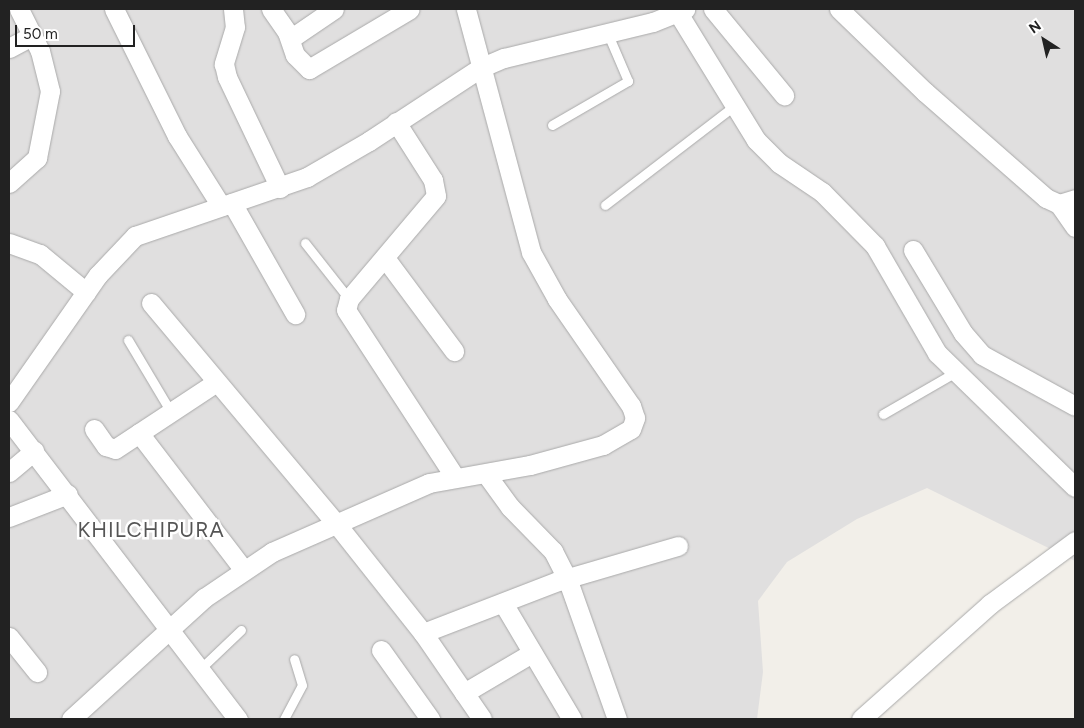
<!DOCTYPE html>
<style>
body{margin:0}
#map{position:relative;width:1084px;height:728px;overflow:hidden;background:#f2efe9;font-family:Figtree,sans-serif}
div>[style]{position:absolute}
.residential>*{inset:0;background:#e0dfdf}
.roads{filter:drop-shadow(0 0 1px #a9a9a9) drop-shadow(0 0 1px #a9a9a9)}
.lane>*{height:9px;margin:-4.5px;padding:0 4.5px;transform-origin:4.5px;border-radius:4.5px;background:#fff}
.street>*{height:19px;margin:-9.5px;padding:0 9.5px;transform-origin:9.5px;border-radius:9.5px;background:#fff}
span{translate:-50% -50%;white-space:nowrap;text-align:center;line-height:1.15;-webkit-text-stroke:5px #fff;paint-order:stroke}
.quarter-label{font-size:21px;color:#555;letter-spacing:1px}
.frame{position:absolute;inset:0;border:10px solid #222;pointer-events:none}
.north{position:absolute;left:1019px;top:15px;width:50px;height:50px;-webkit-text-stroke:4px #fff;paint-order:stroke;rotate:325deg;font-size:14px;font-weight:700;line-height:20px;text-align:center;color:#222}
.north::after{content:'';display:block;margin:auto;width:18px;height:22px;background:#222;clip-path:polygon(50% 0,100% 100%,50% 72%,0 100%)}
.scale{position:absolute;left:15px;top:25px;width:120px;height:22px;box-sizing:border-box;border:2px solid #222;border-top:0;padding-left:6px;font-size:15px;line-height:18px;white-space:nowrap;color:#222;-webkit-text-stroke:4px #fff;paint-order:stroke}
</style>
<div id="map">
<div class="residential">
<i style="clip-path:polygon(9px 9px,1075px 9px,1075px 561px,927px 488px,857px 519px,787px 562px,758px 601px,763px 672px,757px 719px,9px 719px)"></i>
</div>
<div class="roads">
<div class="lane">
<i style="left:552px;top:125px;width:88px;rotate:-30.1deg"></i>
<i style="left:628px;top:81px;width:53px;rotate:-113.2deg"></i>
<i style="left:605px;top:205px;width:163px;rotate:-37.5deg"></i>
<i style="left:305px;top:243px;width:71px;rotate:51.8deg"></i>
<i style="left:128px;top:340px;width:84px;rotate:59.2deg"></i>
<i style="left:883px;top:414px;width:82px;rotate:-30deg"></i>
<i style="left:199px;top:670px;width:58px;rotate:-43.6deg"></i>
<i style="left:284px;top:719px;width:38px;rotate:-62deg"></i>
<i style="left:302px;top:685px;width:27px;rotate:-107deg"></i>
</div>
<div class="street">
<i style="left:114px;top:9px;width:142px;rotate:63.6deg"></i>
<i style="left:177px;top:136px;width:83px;rotate:57.8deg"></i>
<i style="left:233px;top:9px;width:18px;rotate:84deg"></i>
<i style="left:235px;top:27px;width:39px;rotate:107deg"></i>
<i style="left:224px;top:64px;width:13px;rotate:77deg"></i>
<i style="left:227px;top:77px;width:123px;rotate:64.5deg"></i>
<i style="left:271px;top:9px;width:28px;rotate:55deg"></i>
<i style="left:287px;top:32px;width:24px;rotate:71deg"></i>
<i style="left:295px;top:55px;width:20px;rotate:45deg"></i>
<i style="left:309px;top:69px;width:117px;rotate:-30.7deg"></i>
<i style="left:713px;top:9px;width:112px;rotate:50.5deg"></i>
<i style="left:839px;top:9px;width:120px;rotate:44deg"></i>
<i style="left:925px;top:92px;width:161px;rotate:41.2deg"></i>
<i style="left:1046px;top:198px;width:14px;rotate:25deg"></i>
<i style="left:1059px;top:204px;width:17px;rotate:-17deg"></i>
<i style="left:678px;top:13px;width:149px;rotate:58.4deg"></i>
<i style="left:756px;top:140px;width:33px;rotate:45deg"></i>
<i style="left:779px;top:163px;width:52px;rotate:34deg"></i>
<i style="left:822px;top:192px;width:76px;rotate:45.5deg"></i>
<i style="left:875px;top:246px;width:124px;rotate:59.9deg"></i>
<i style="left:937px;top:353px;width:192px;rotate:44.2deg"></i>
<i style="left:290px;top:39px;width:53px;rotate:-34.3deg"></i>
<i style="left:9px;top:48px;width:27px;rotate:-28deg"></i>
<i style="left:396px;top:122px;width:69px;rotate:57.5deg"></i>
<i style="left:433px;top:180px;width:16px;rotate:79deg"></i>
<i style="left:436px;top:196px;width:135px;rotate:130.2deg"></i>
<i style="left:349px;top:299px;width:11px;rotate:105deg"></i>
<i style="left:346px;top:310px;width:199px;rotate:56.9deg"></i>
<i style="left:9px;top:183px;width:38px;rotate:-42deg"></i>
<i style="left:37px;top:158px;width:68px;rotate:-79deg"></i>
<i style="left:50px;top:91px;width:41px;rotate:-104deg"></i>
<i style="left:40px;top:51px;width:47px;rotate:-116.6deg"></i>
<i style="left:232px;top:203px;width:128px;rotate:60.4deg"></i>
<i style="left:1059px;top:204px;width:28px;rotate:55deg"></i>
<i style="left:9px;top:243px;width:33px;rotate:20deg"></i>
<i style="left:40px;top:254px;width:60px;rotate:39.6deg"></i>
<i style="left:913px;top:250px;width:97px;rotate:58.9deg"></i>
<i style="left:963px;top:333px;width:29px;rotate:49deg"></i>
<i style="left:982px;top:355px;width:106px;rotate:28.7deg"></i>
<i style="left:385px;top:258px;width:116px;rotate:53.4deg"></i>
<i style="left:151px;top:303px;width:286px;rotate:50deg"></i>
<i style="left:335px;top:522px;width:142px;rotate:51.6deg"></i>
<i style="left:423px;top:633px;width:104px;rotate:55.5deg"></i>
<i style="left:9px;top:402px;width:155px;rotate:-55deg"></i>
<i style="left:98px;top:275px;width:54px;rotate:-46.5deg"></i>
<i style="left:135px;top:236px;width:182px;rotate:-18.9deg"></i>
<i style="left:307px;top:177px;width:72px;rotate:-30.1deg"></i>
<i style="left:369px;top:141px;width:133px;rotate:-33.3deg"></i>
<i style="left:480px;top:68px;width:26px;rotate:-23deg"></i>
<i style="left:504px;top:58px;width:153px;rotate:-13.6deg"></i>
<i style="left:653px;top:22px;width:35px;rotate:-22deg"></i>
<i style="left:9px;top:420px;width:377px;rotate:52.6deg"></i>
<i style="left:94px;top:429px;width:21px;rotate:55deg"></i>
<i style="left:106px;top:446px;width:9px;rotate:18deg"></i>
<i style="left:115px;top:449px;width:120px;rotate:-33.4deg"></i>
<i style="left:139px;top:433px;width:171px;rotate:52.6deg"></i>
<i style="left:9px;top:472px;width:33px;rotate:-40deg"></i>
<i style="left:486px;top:474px;width:41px;rotate:54deg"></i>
<i style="left:510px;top:507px;width:62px;rotate:45.7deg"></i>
<i style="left:553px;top:551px;width:30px;rotate:63deg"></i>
<i style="left:567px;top:578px;width:150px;rotate:70.5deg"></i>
<i style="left:9px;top:517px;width:63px;rotate:-21.3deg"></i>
<i style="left:503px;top:603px;width:135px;rotate:59.3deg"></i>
<i style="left:423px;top:633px;width:145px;rotate:-21.1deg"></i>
<i style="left:558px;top:581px;width:125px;rotate:-16.3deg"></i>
<i style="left:9px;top:637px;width:45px;rotate:51.3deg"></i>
<i style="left:381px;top:650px;width:85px;rotate:54.6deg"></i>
<i style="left:464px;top:693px;width:79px;rotate:-30.5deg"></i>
<i style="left:71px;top:719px;width:180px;rotate:-42.3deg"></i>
<i style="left:204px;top:598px;width:82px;rotate:-34.1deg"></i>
<i style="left:272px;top:552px;width:171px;rotate:-23.7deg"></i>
<i style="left:429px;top:483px;width:103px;rotate:-10.1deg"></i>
<i style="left:530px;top:465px;width:76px;rotate:-15.3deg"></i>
<i style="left:603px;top:445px;width:32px;rotate:-30deg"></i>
<i style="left:631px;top:429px;width:12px;rotate:-70deg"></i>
<i style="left:635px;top:418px;width:13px;rotate:-108deg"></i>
<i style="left:631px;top:406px;width:130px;rotate:-124.7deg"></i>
<i style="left:557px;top:299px;width:54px;rotate:-119deg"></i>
<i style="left:531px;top:252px;width:252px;rotate:-105deg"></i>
<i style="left:861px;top:719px;width:173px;rotate:-41.7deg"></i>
<i style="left:990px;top:604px;width:106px;rotate:-36.5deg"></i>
</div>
</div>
<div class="quarter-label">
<span style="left:151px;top:530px">KHILCHIPURA</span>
</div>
<div class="frame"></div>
<div class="north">N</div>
<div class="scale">50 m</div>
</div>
